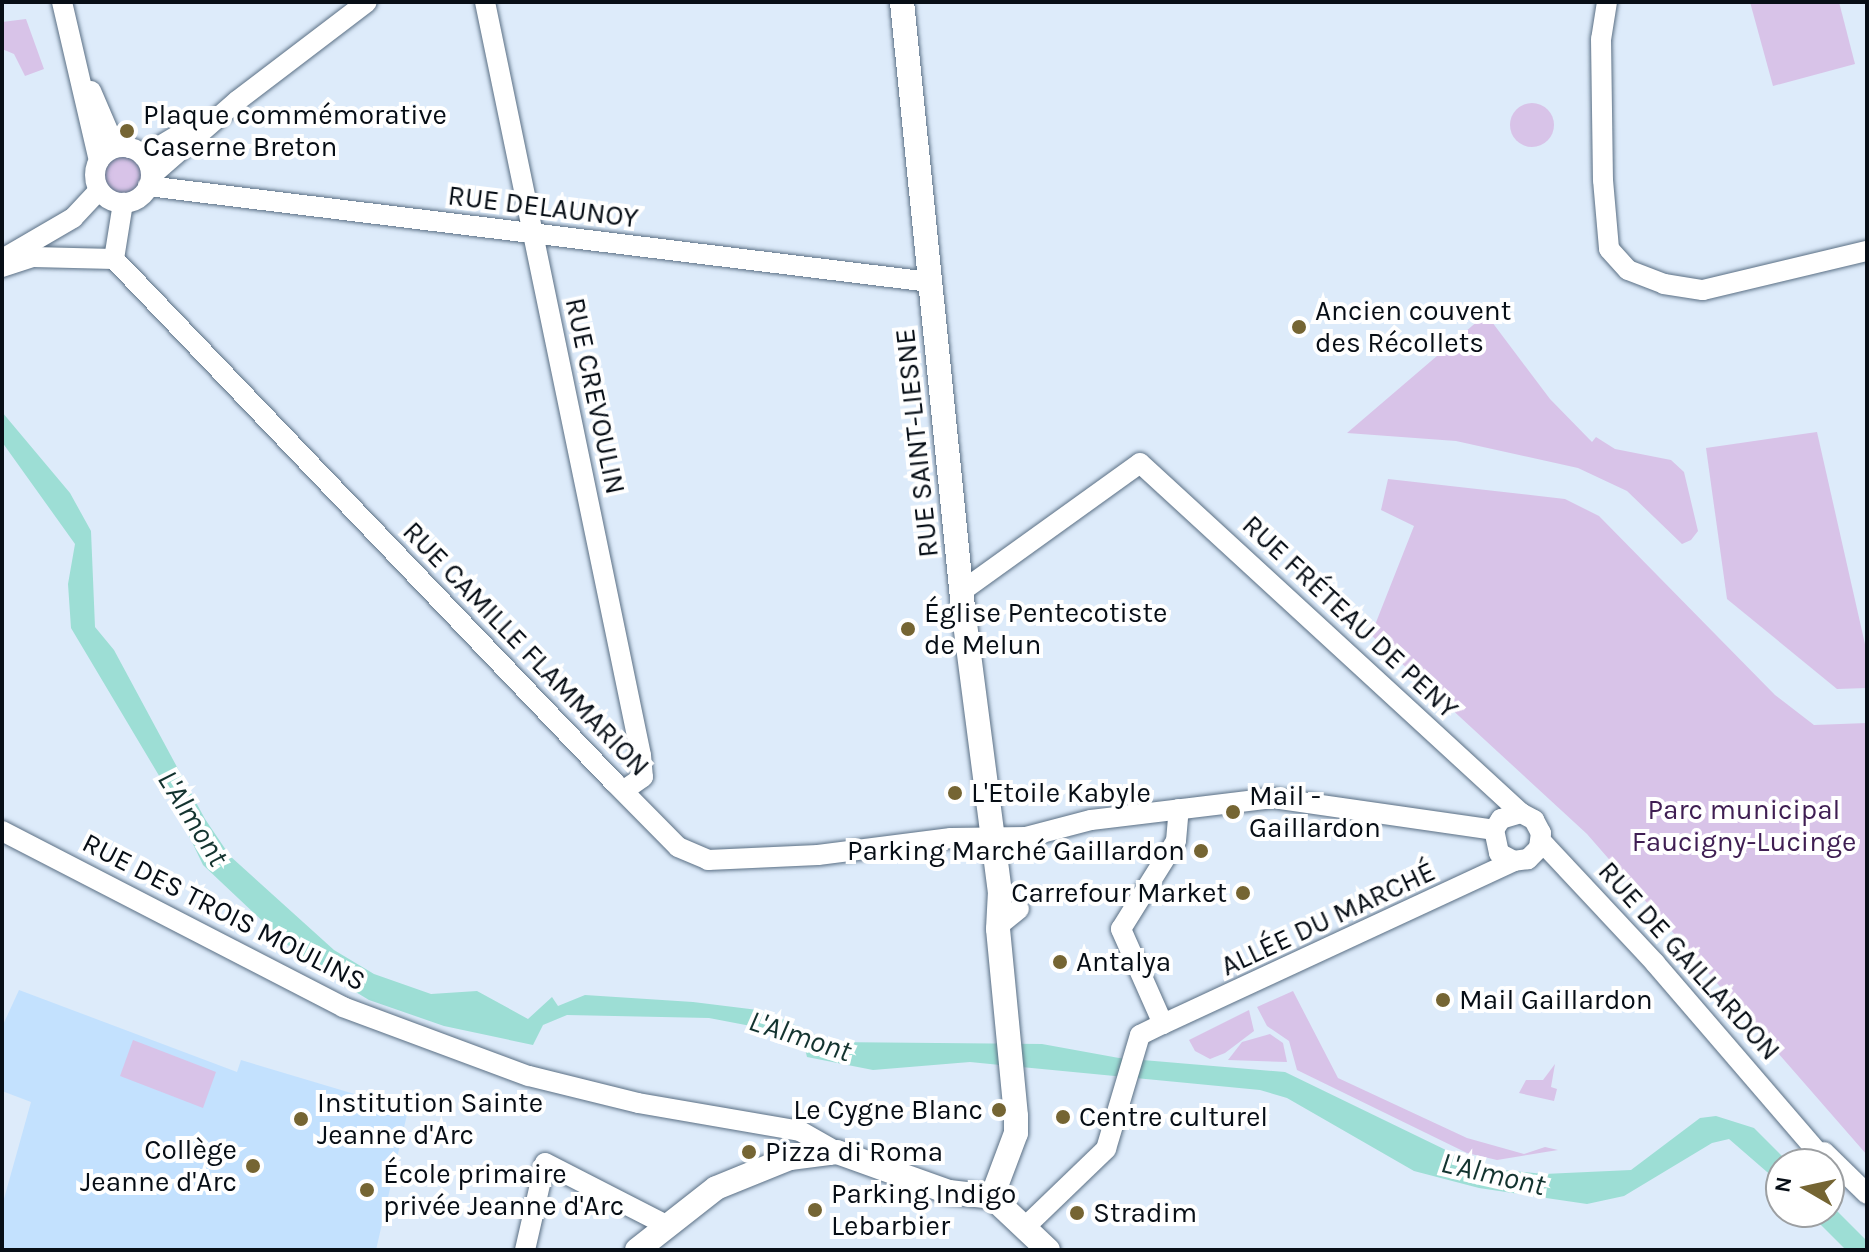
<!DOCTYPE html>
<meta charset="utf-8">
<style>
body{margin:0}
#map{position:relative;width:1869px;height:1252px;overflow:hidden;background:#ddebfa;font-family:Karla,sans-serif}
div>[style]{position:absolute}
.built>*{inset:0;background:#c3e1fe}
.green>*{inset:0;background:#d8c3e8}
.round{border-radius:50%}
.water>*{inset:0;background:#9dded5}
.roads{filter:drop-shadow(0 0 2px #5a6f84) drop-shadow(0 0 2px #5a6f84)}
.minor>*{height:20px;margin:-10px;padding:0 10px;transform-origin:10px;border-radius:10px;background:#fff}
.minor>.ring{margin:-10px;padding:0;box-sizing:content-box;background:none;border:20px solid #fff;border-radius:50%}
.major>*{height:24px;margin:-12px;padding:0 12px;transform-origin:12px;border-radius:12px;background:#fff}
.dots>*{width:22px;height:22px;translate:-50% -50%;box-sizing:border-box;border:4px solid #fff;border-radius:50%}
span{translate:-50% -50%;white-space:nowrap;text-align:center;line-height:1.15;-webkit-text-stroke:8px #fff;paint-order:stroke}
.poi-label{font-size:28px;color:#070e16}
.left{translate:0 -50%;text-align:left}
.right{translate:-100% -50%;text-align:right}
.street-label{font-size:28px;color:#070e16}
.park-label{font-size:28px;color:#3f1e53}
.water-label{font-size:30px;color:#13332f;font-style:italic}
.frame{position:absolute;inset:0;border:4px solid #070e16;pointer-events:none}
.north{position:absolute;left:1765px;top:1148px;width:80px;height:80px;box-sizing:border-box;background:#fff;border:2px solid #9c9fa2;border-radius:50%;rotate:279deg;font-size:22px;font-weight:700;line-height:32px;text-align:center;color:#070e16}
.north::after{content:'';display:block;margin:auto;width:28px;height:36px;background:#756533;clip-path:polygon(50% 0,100% 100%,50% 72%,0 100%)}
</style>
<div id="map">
<div class="built">
<i style="clip-path:polygon(19px 990px,237px 1072px,241px 1060px,408px 1110px,376px 1250px,2px 1250px,2px 1206px,31px 1102px,2px 1091px,2px 1027px)"></i>
</div>
<div class="green">
<i style="clip-path:polygon(1750px 2px,1839px 2px,1855px 64px,1773px 86px)"></i>
<i style="clip-path:polygon(26px 19px,44px 69px,25px 76px,14px 54px,2px 49px,2px 22px)"></i>
<i class="round" style="left:1510px;top:103px;width:44px;height:44px"></i>
<i class="round" style="left:104px;top:157px;width:38px;height:38px"></i>
<i style="clip-path:polygon(1486px 314px,1550px 399px,1592px 442px,1596px 437px,1615px 449px,1671px 460px,1684px 472px,1698px 531px,1691px 540px,1682px 544px,1627px 491px,1578px 468px,1456px 441px,1347px 433px)"></i>
<i style="clip-path:polygon(1817px 432px,1867px 653px,1867px 688px,1837px 689px,1727px 599px,1706px 448px)"></i>
<i style="clip-path:polygon(1388px 479px,1565px 499px,1599px 516px,1775px 695px,1814px 725px,1867px 723px,1867px 1155px,1587px 834px,1371px 635px,1414px 526px,1381px 510px)"></i>
<i style="clip-path:polygon(1293px 991px,1338px 1078px,1467px 1138px,1524px 1154px,1545px 1147px,1558px 1150px,1497px 1160px,1467px 1153px,1297px 1070px,1289px 1041px,1267px 1026px,1257px 1007px)"></i>
<i style="clip-path:polygon(1249px 1010px,1254px 1031px,1225px 1053px,1210px 1059px,1195px 1051px,1189px 1040px)"></i>
<i style="clip-path:polygon(1270px 1034px,1283px 1043px,1287px 1062px,1228px 1060px,1242px 1042px)"></i>
<i style="clip-path:polygon(133px 1040px,216px 1072px,203px 1108px,120px 1076px)"></i>
<i style="clip-path:polygon(1555px 1064px,1551px 1087px,1557px 1089px,1554px 1101px,1519px 1093px,1526px 1080px,1543px 1080px)"></i>
</div>
<div class="water">
<i style="clip-path:polygon(2px 412px,70px 493px,91px 531px,95px 627px,114px 650px,205px 819px,230px 856px,334px 950px,374px 974px,431px 994px,477px 991px,528px 1019px,552px 997px,558px 1006px,585px 995px,693px 1002px,766px 1011px,830px 1042px,1042px 1044px,1119px 1058px,1285px 1072px,1483px 1168px,1544px 1174px,1631px 1170px,1700px 1118px,1716px 1116px,1754px 1128px,1790px 1164px,1781px 1164px,1781px 1184px,1729px 1139px,1712px 1143px,1624px 1196px,1587px 1204px,1479px 1188px,1414px 1171px,1287px 1098px,1260px 1090px,970px 1062px,873px 1070px,807px 1057px,805px 1049px,782px 1032px,709px 1018px,567px 1015px,543px 1025px,533px 1045px,444px 1026px,369px 1000px,306px 962px,203px 865px,164px 784px,71px 628px,68px 584px,75px 544px,2px 442px)"></i>
<i style="clip-path:polygon(1829px 1203px,1867px 1241px,1867px 1250px,1846px 1250px,1808px 1212px,1829px 1212px)"></i>
</div>
<div class="roads">
<div class="minor">
<i style="left:62px;top:2px;width:163px;rotate:76.9deg"></i>
<i style="left:485px;top:2px;width:769px;rotate:78.3deg"></i>
<i style="left:641px;top:755px;width:22px;rotate:85deg"></i>
<i style="left:643px;top:777px;width:24px;rotate:145deg"></i>
<i style="left:1607px;top:2px;width:37px;rotate:99deg"></i>
<i style="left:1601px;top:39px;width:141px;rotate:89.2deg"></i>
<i style="left:1603px;top:180px;width:69px;rotate:85deg"></i>
<i style="left:1609px;top:249px;width:28px;rotate:48deg"></i>
<i style="left:1628px;top:270px;width:39px;rotate:21deg"></i>
<i style="left:1664px;top:284px;width:39px;rotate:9deg"></i>
<i style="left:1703px;top:290px;width:169px;rotate:-13.4deg"></i>
<i style="left:91px;top:91px;width:46px;rotate:66.8deg"></i>
<i style="left:109px;top:133px;width:26px;rotate:36deg"></i>
<i class="ring" style="left:95px;top:147px;width:36px;height:36px"></i>
<i style="left:143px;top:156px;width:61px;rotate:-30.8deg"></i>
<i style="left:151px;top:176px;width:114px;rotate:-41.1deg"></i>
<i style="left:237px;top:101px;width:163px;rotate:-37.3deg"></i>
<i style="left:148px;top:186px;width:788px;rotate:7deg"></i>
<i style="left:6px;top:257px;width:78px;rotate:-30.2deg"></i>
<i style="left:73px;top:218px;width:38px;rotate:-47deg"></i>
<i style="left:114px;top:259px;width:724px;rotate:46.29deg"></i>
<i style="left:614px;top:782px;width:91px;rotate:45.4deg"></i>
<i style="left:678px;top:847px;width:33px;rotate:23deg"></i>
<i style="left:708px;top:860px;width:110px;rotate:-2.6deg"></i>
<i style="left:818px;top:855px;width:134px;rotate:-7.3deg"></i>
<i style="left:951px;top:838px;width:75px;rotate:-0.8deg"></i>
<i style="left:1026px;top:837px;width:67px;rotate:-14.7deg"></i>
<i style="left:1091px;top:820px;width:183px;rotate:-6.9deg"></i>
<i style="left:1273px;top:798px;width:223px;rotate:8.2deg"></i>
<i style="left:2px;top:267px;width:33px;rotate:-18deg"></i>
<i style="left:33px;top:257px;width:81px;rotate:1.4deg"></i>
<i style="left:114px;top:259px;width:57px;rotate:-80.9deg"></i>
<i style="left:962px;top:591px;width:219px;rotate:-35.7deg"></i>
<i style="left:1140px;top:463px;width:517px;rotate:42.57deg"></i>
<i style="left:1521px;top:813px;width:15px;rotate:28deg"></i>
<i style="left:1534px;top:820px;width:15px;rotate:62deg"></i>
<i style="left:1541px;top:833px;width:15px;rotate:98deg"></i>
<i style="left:1539px;top:848px;width:16px;rotate:135deg"></i>
<i style="left:1528px;top:859px;width:14px;rotate:172deg"></i>
<i style="left:1514px;top:861px;width:17px;rotate:-152deg"></i>
<i style="left:1499px;top:853px;width:24px;rotate:-102deg"></i>
<i style="left:1494px;top:830px;width:13px;rotate:-58deg"></i>
<i style="left:1501px;top:819px;width:21px;rotate:-17deg"></i>
<i style="left:2px;top:831px;width:384px;rotate:27.3deg"></i>
<i style="left:343px;top:1007px;width:198px;rotate:20.4deg"></i>
<i style="left:529px;top:1076px;width:112px;rotate:13.9deg"></i>
<i style="left:638px;top:1103px;width:164px;rotate:9.8deg"></i>
<i style="left:800px;top:1131px;width:43px;rotate:29.6deg"></i>
<i style="left:1541px;top:841px;width:167px;rotate:46.9deg"></i>
<i style="left:1655px;top:963px;width:265px;rotate:49.3deg"></i>
<i style="left:998px;top:926px;width:27px;rotate:-39deg"></i>
<i style="left:1163px;top:1024px;width:387px;rotate:-24.9deg"></i>
<i style="left:1824px;top:1152px;width:60px;rotate:44.3deg"></i>
<i style="left:1024px;top:1228px;width:114px;rotate:-43.9deg"></i>
<i style="left:1106px;top:1149px;width:119px;rotate:-73.4deg"></i>
<i style="left:1140px;top:1035px;width:25px;rotate:-26deg"></i>
<i style="left:1163px;top:1024px;width:104px;rotate:-113.9deg"></i>
<i style="left:1121px;top:929px;width:104px;rotate:-58deg"></i>
<i style="left:1176px;top:841px;width:32px;rotate:-85deg"></i>
<i style="left:525px;top:1250px;width:89px;rotate:-77.1deg"></i>
<i style="left:545px;top:1163px;width:138px;rotate:27.1deg"></i>
</div>
<div class="major">
<i style="left:902px;top:2px;width:609px;rotate:84.25deg"></i>
<i style="left:963px;top:608px;width:285px;rotate:82.6deg"></i>
<i style="left:1000px;top:891px;width:38px;rotate:93deg"></i>
<i style="left:998px;top:929px;width:188px;rotate:84.5deg"></i>
<i style="left:1016px;top:1116px;width:17px;rotate:90deg"></i>
<i style="left:1016px;top:1133px;width:68px;rotate:110.6deg"></i>
<i style="left:637px;top:1250px;width:100px;rotate:-38.1deg"></i>
<i style="left:716px;top:1188px;width:80px;rotate:-22.1deg"></i>
<i style="left:790px;top:1158px;width:47px;rotate:-7.3deg"></i>
<i style="left:837px;top:1152px;width:119px;rotate:19.7deg"></i>
<i style="left:949px;top:1192px;width:43px;rotate:6.6deg"></i>
<i style="left:992px;top:1197px;width:77px;rotate:43.4deg"></i>
</div>
</div>
<div class="dots">
<i style="left:127px;top:131px;background:#756533"></i>
<i style="left:1299px;top:327px;background:#756533"></i>
<i style="left:908px;top:629px;background:#756533"></i>
<i style="left:955px;top:793px;background:#756533"></i>
<i style="left:1233px;top:812px;background:#756533"></i>
<i style="left:1201px;top:851px;background:#756533"></i>
<i style="left:1243px;top:893px;background:#756533"></i>
<i style="left:1060px;top:962px;background:#756533"></i>
<i style="left:1443px;top:1000px;background:#756533"></i>
<i style="left:999px;top:1110px;background:#756533"></i>
<i style="left:1063px;top:1117px;background:#756533"></i>
<i style="left:301px;top:1119px;background:#756533"></i>
<i style="left:749px;top:1152px;background:#756533"></i>
<i style="left:253px;top:1166px;background:#756533"></i>
<i style="left:367px;top:1190px;background:#756533"></i>
<i style="left:815px;top:1210px;background:#756533"></i>
<i style="left:1077px;top:1213px;background:#756533"></i>
</div>
<div class="poi-label">
<span class="left" style="left:143px;top:131px">Plaque commémorative<br>Caserne Breton</span>
<span class="left" style="left:1315px;top:327px">Ancien couvent<br>des Récollets</span>
<span class="left" style="left:924px;top:629px">Église Pentecotiste<br>de Melun</span>
<span class="left" style="left:971px;top:793px">L'Etoile Kabyle</span>
<span class="left" style="left:1249px;top:812px">Mail -<br>Gaillardon</span>
<span class="right" style="left:1185px;top:851px">Parking Marché Gaillardon</span>
<span class="right" style="left:1227px;top:893px">Carrefour Market</span>
<span class="left" style="left:1076px;top:962px">Antalya</span>
<span class="left" style="left:1459px;top:1000px">Mail Gaillardon</span>
<span class="left" style="left:317px;top:1119px">Institution Sainte<br>Jeanne d'Arc</span>
<span class="right" style="left:983px;top:1110px">Le Cygne Blanc</span>
<span class="left" style="left:1079px;top:1117px">Centre culturel</span>
<span class="right" style="left:237px;top:1166px">Collège<br>Jeanne d'Arc</span>
<span class="left" style="left:765px;top:1152px">Pizza di Roma</span>
<span class="left" style="left:383px;top:1190px">École primaire<br>privée Jeanne d'Arc</span>
<span class="left" style="left:831px;top:1210px">Parking Indigo<br>Lebarbier</span>
<span class="left" style="left:1093px;top:1213px">Stradim</span>
</div>
<div class="street-label">
<span style="left:543px;top:207px;rotate:7deg">RUE DELAUNOY</span>
<span style="left:595px;top:396px;rotate:78deg">RUE CREVOULIN</span>
<span style="left:917px;top:443px;rotate:-96deg">RUE SAINT-LIESNE</span>
<span style="left:1350px;top:617px;rotate:43deg">RUE FRÉTEAU DE PENY</span>
<span style="left:526px;top:649px;rotate:46deg">RUE CAMILLE FLAMMARION</span>
<span style="left:224px;top:912px;rotate:27deg">RUE DES TROIS MOULINS</span>
<span style="left:1328px;top:919px;rotate:-25deg">ALLÉE DU MARCHÉ</span>
<span style="left:1689px;top:961px;rotate:48deg">RUE DE GAILLARDON</span>
</div>
<div class="park-label">
<span style="left:1744px;top:826px">Parc municipal<br>Faucigny-Lucinge</span>
</div>
<div class="water-label">
<span style="left:193px;top:818px;rotate:58deg">L'Almont</span>
<span style="left:800px;top:1036px;rotate:18deg">L'Almont</span>
<span style="left:1493px;top:1174px;rotate:13deg">L'Almont</span>
</div>
<div class="frame"></div>
<div class="north">N</div>
</div>
